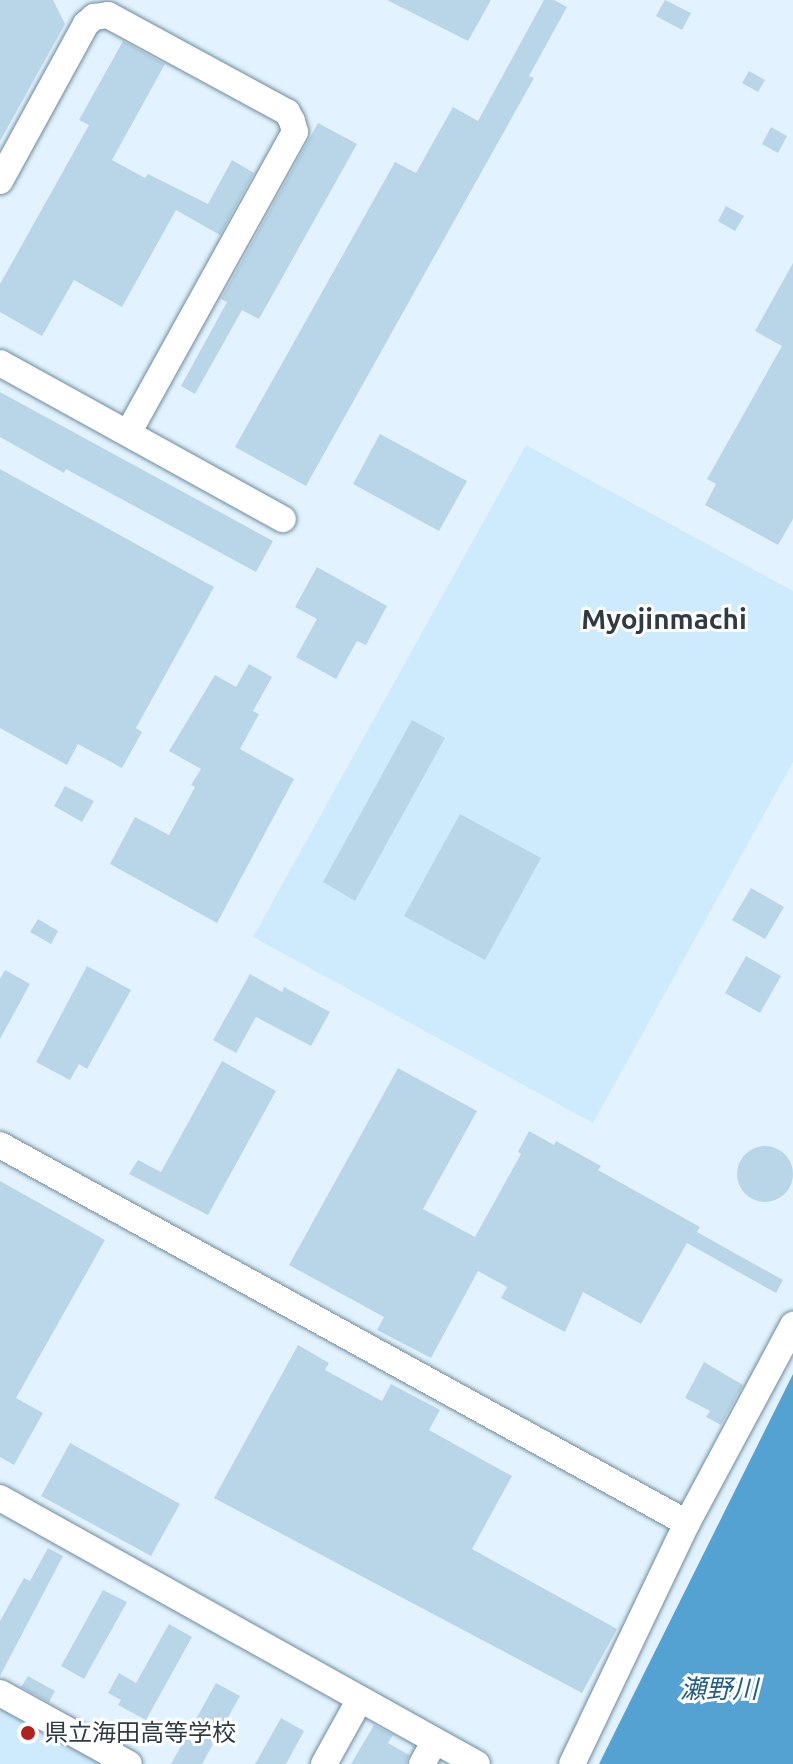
<!DOCTYPE html>
<meta charset="utf-8">
<style>
body{margin:0}
#map{position:relative;width:793px;height:1764px;overflow:hidden;background:#e2f3ff;font-family:Ubuntu,"Noto Sans JP",sans-serif}
div>[style]{position:absolute}
.built>*{inset:0;background:#ceebfe}
.water>*{inset:0;background:#54a2d2}
.building>*{inset:0;background:#b9d6e9}
.round{border-radius:50%}
.roads{filter:drop-shadow(0 0 2px #6f8a9b) drop-shadow(0 0 2px #6f8a9b)}
.minor>*{height:26px;margin:-13px;padding:0 13px;transform-origin:13px;border-radius:13px;background:#fff}
.dots>*{width:22px;height:22px;translate:-50% -50%;box-sizing:border-box;border:4px solid #fff;border-radius:50%}
span{translate:-50% -50%;white-space:nowrap;text-align:center;line-height:1.15;-webkit-text-stroke:6px #fff;paint-order:stroke}
.poi-label{font-size:24px;color:#2f3b42}
.left{translate:0 -50%;text-align:left}
.water-label{font-size:26px;color:#235d7f;font-style:italic}
.quarter-label{font-size:28px;color:#2f3b42;font-weight:700}
</style>
<div id="map">
<div class="built">
<i style="clip-path:polygon(526px 445px,793px 591px,793px 762px,593px 1123px,253px 937px)"></i>
<i style="clip-path:polygon(0 1702px,113px 1764px,0 1764px)"></i>
</div>
<div class="water">
<i style="clip-path:polygon(793px 1374px,793px 1764px,599px 1764px)"></i>
</div>
<div class="building">
<i style="clip-path:polygon(0 0,53px 0,65px 24px,0 141px)"></i>
<i style="clip-path:polygon(387px 0,491px 0,468px 41px)"></i>
<i style="clip-path:polygon(544px 0,554px 0,567px 7px,529px 76px,534px 78px,306px 486px,235px 447px,395px 162px,416px 173px,453px 107px,478px 121px)"></i>
<i style="clip-path:polygon(665px 0,691px 13px,682px 30px,656px 16px)"></i>
<i style="clip-path:polygon(123px 41px,165px 64px,112px 160px,145px 178px,148px 174px,208px 204px,232px 160px,254px 173px,220px 235px,176px 210px,122px 307px,74px 280px,42px 336px,0 312px,0 284px,89px 125px,79px 120px)"></i>
<i style="clip-path:polygon(749px 71px,765px 80px,758px 92px,742px 83px)"></i>
<i style="clip-path:polygon(318px 123px,357px 144px,259px 319px,242px 310px,195px 394px,181px 386px,227px 302px,221px 299px)"></i>
<i style="clip-path:polygon(771px 127px,787px 136px,778px 153px,762px 144px)"></i>
<i style="clip-path:polygon(726px 206px,744px 216px,735px 231px,718px 221px)"></i>
<i style="clip-path:polygon(793px 263px,793px 519px,778px 545px,705px 505px,716px 484px,707px 479px,782px 346px,755px 331px)"></i>
<i style="clip-path:polygon(0 392px,273px 541px,256px 572px,66px 469px,64px 473px,0 437px)"></i>
<i style="clip-path:polygon(380px 434px,467px 481px,439px 531px,353px 484px)"></i>
<i style="clip-path:polygon(0 469px,214px 587px,136px 728px,142px 732px,122px 768px,78px 744px,67px 765px,0 728px)"></i>
<i style="clip-path:polygon(317px 567px,387px 606px,366px 645px,357px 641px,336px 679px,296px 657px,317px 619px,295px 607px)"></i>
<i style="clip-path:polygon(249px 664px,272px 677px,253px 711px,259px 714px,240px 749px,294px 779px,217px 923px,110px 864px,135px 817px,169px 835px,195px 787px,191px 785px,201px 769px,169px 751px,215px 675px,236px 687px)"></i>
<i style="clip-path:polygon(412px 720px,445px 738px,355px 901px,323px 882px)"></i>
<i style="clip-path:polygon(65px 786px,94px 801px,82px 822px,54px 806px)"></i>
<i style="clip-path:polygon(460px 814px,541px 858px,485px 960px,404px 916px)"></i>
<i style="clip-path:polygon(751px 888px,784px 907px,765px 939px,732px 920px)"></i>
<i style="clip-path:polygon(38px 919px,58px 931px,51px 944px,30px 932px)"></i>
<i style="clip-path:polygon(746px 956px,781px 976px,760px 1013px,725px 993px)"></i>
<i style="clip-path:polygon(87px 966px,131px 990px,87px 1069px,79px 1064px,70px 1080px,36px 1062px)"></i>
<i style="clip-path:polygon(5px 970px,30px 984px,0 1039px,0 979px)"></i>
<i style="clip-path:polygon(250px 974px,282px 992px,284px 987px,330px 1012px,311px 1046px,256px 1017px,236px 1053px,213px 1040px)"></i>
<i style="clip-path:polygon(222px 1061px,276px 1091px,208px 1215px,129px 1174px,138px 1160px,161px 1172px)"></i>
<i style="clip-path:polygon(398px 1068px,477px 1111px,423px 1209px,475px 1237px,521px 1154px,518px 1152px,529px 1131px,554px 1145px,556px 1141px,601px 1166px,598px 1170px,700px 1227px,697px 1232px,783px 1280px,776px 1293px,687px 1243px,641px 1324px,583px 1292px,565px 1332px,501px 1298px,507px 1287px,478px 1271px,431px 1358px,377px 1330px,384px 1317px,289px 1265px)"></i>
<i class="round" style="left:737px;top:1146px;width:56px;height:56px"></i>
<i style="clip-path:polygon(0 1181px,105px 1240px,16px 1398px,43px 1413px,14px 1465px,0 1457px)"></i>
<i style="clip-path:polygon(298px 1345px,329px 1363px,325px 1370px,382px 1401px,391px 1384px,440px 1410px,429px 1430px,512px 1476px,472px 1549px,617px 1629px,582px 1693px,214px 1498px)"></i>
<i style="clip-path:polygon(704px 1362px,743px 1385px,721px 1425px,706px 1417px,710px 1411px,685px 1398px)"></i>
<i style="clip-path:polygon(70px 1443px,180px 1504px,151px 1556px,41px 1496px)"></i>
<i style="clip-path:polygon(48px 1548px,63px 1556px,0 1676px,0 1621px,24px 1578px,30px 1581px)"></i>
<i style="clip-path:polygon(103px 1590px,127px 1602px,84px 1679px,61px 1666px)"></i>
<i style="clip-path:polygon(169px 1624px,192px 1637px,146px 1720px,118px 1705px,121px 1700px,108px 1693px,119px 1673px,136px 1683px)"></i>
<i style="clip-path:polygon(28px 1676px,55px 1691px,49px 1702px,21px 1687px)"></i>
<i style="clip-path:polygon(216px 1683px,240px 1696px,202px 1764px,171px 1764px)"></i>
<i style="clip-path:polygon(281px 1718px,304px 1731px,286px 1764px,255px 1764px)"></i>
<i style="clip-path:polygon(374px 1725px,393px 1735px,388px 1743px,409px 1755px,406px 1764px,351px 1764px)"></i>
</div>
<div class="roads">
<div class="minor">
<i style="left:0;top:181px;width:179px;rotate:-61.3deg"></i>
<i style="left:86px;top:24px;width:11px;rotate:-41deg"></i>
<i style="left:94px;top:17px;width:14px;rotate:-8deg"></i>
<i style="left:108px;top:15px;width:204px;rotate:28.5deg"></i>
<i style="left:287px;top:112px;width:10px;rotate:61deg"></i>
<i style="left:292px;top:121px;width:11px;rotate:75deg"></i>
<i style="left:295px;top:132px;width:344px;rotate:119deg"></i>
<i style="left:0;top:363px;width:323px;rotate:28.9deg"></i>
<i style="left:0;top:1145px;width:784px;rotate:28.82deg"></i>
<i style="left:0;top:1498px;width:546px;rotate:29.15deg"></i>
<i style="left:0;top:1693px;width:147px;rotate:28.8deg"></i>
<i style="left:324px;top:1764px;width:74px;rotate:-61deg"></i>
<i style="left:422px;top:1764px;width:26px;rotate:-61deg"></i>
<i style="left:572px;top:1764px;width:267px;rotate:-64.5deg"></i>
<i style="left:687px;top:1523px;width:225px;rotate:-61.8deg"></i>
</div>
</div>
<div class="dots">
<i style="left:28px;top:1733px;background:#b1211f"></i>
</div>
<div class="poi-label">
<span class="left" style="left:44px;top:1733px">県立海田高等学校</span>
</div>
<div class="water-label">
<span style="left:719px;top:1689px">瀬野川</span>
</div>
<div class="quarter-label">
<span style="left:664px;top:619px">Myojinmachi</span>
</div>
</div>
